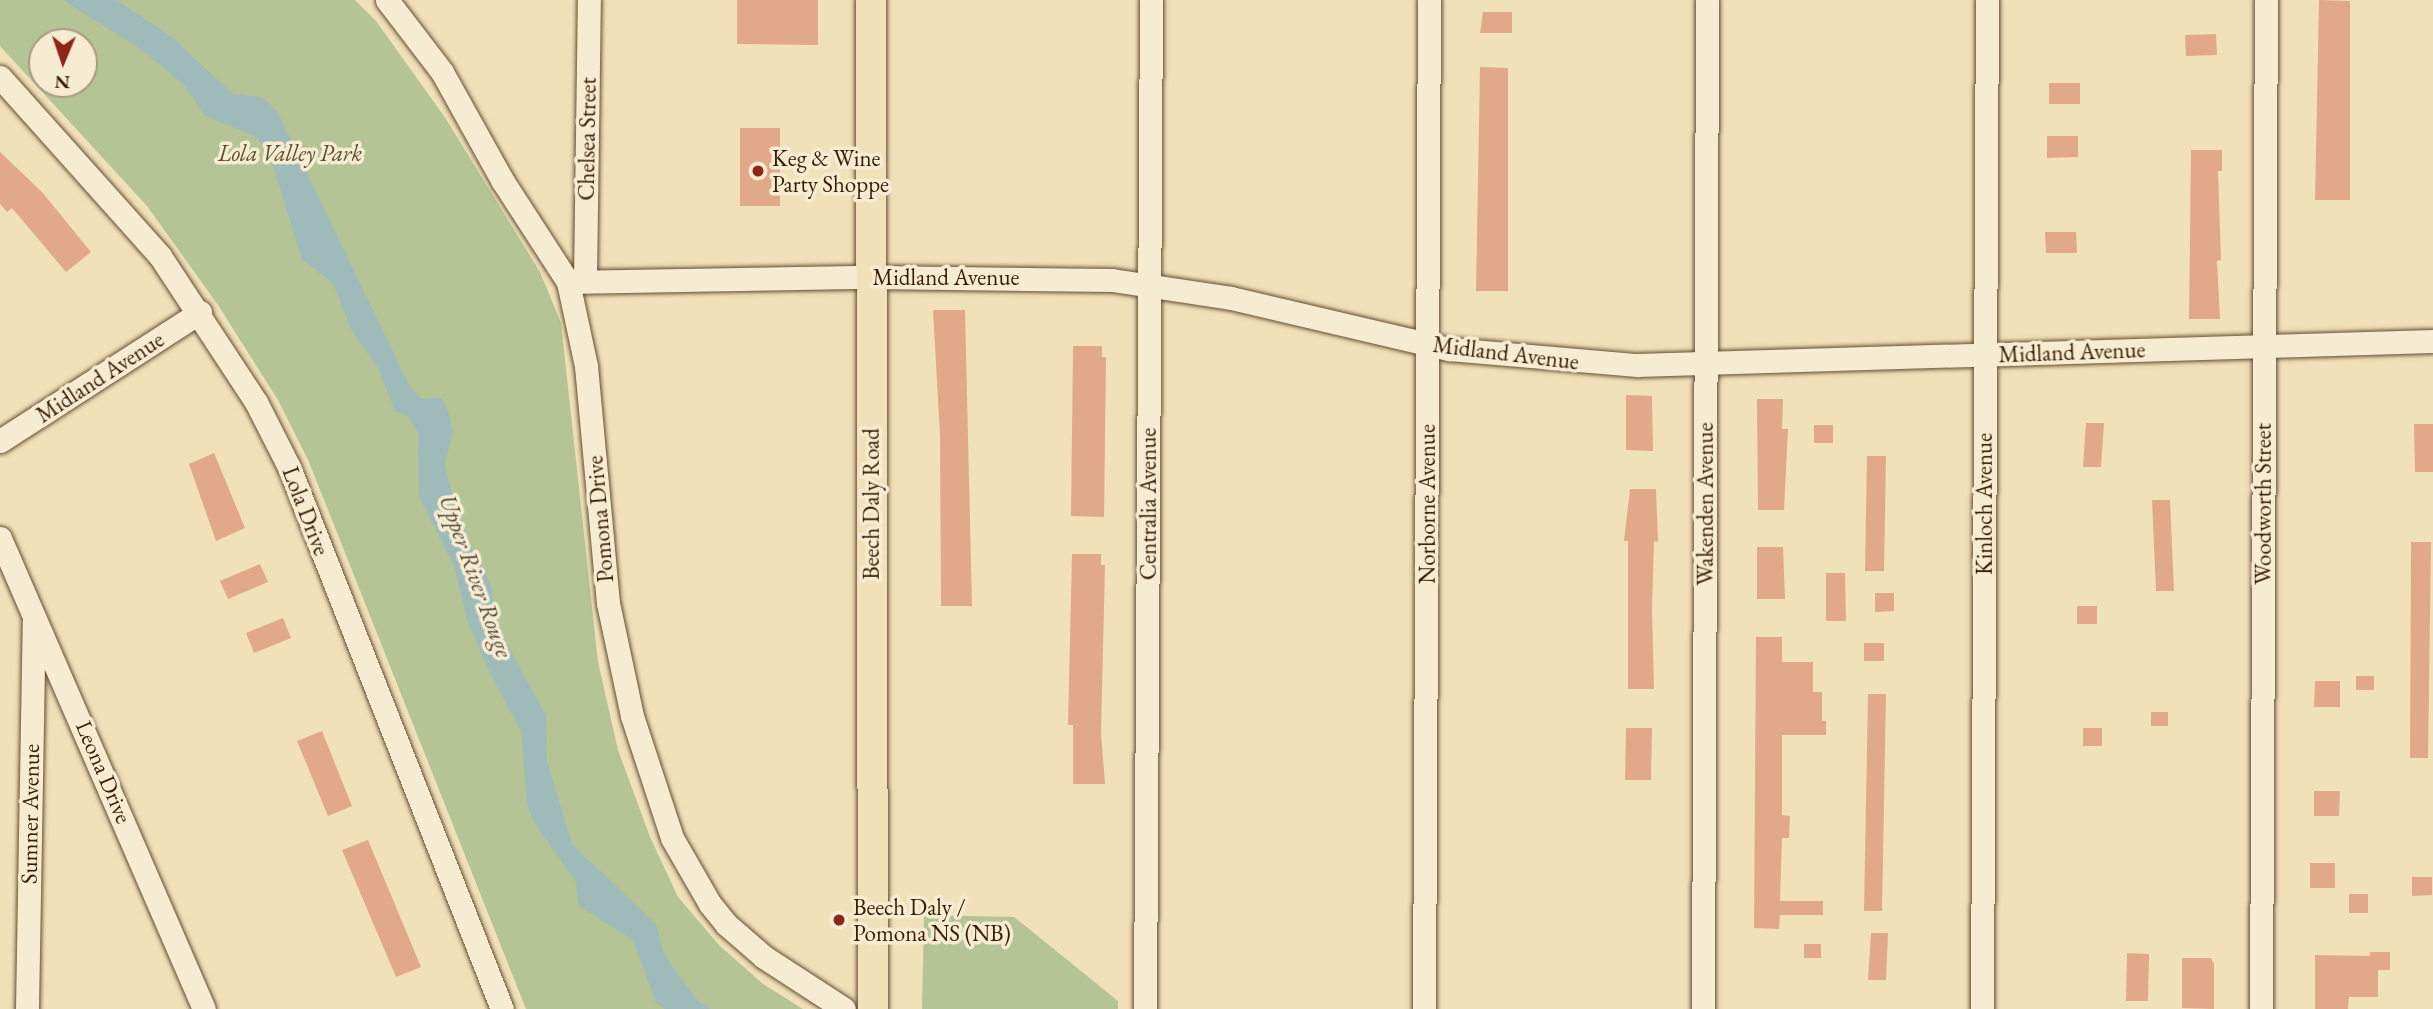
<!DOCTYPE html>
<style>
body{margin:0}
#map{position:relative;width:2433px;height:1009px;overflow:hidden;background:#f0e1b9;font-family:"EB Garamond",serif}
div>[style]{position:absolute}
.green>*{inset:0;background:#b4c494}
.water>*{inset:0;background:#9ebbb9}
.building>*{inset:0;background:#e1a989}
.roads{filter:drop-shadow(0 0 2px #654d30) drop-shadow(0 0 2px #654d30)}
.minor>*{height:23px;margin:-11.5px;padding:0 11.5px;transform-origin:11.5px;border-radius:11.5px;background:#f5ecd2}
.major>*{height:30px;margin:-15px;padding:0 15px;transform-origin:15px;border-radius:15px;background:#f0e1b9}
.dots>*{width:19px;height:19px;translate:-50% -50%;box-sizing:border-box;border:4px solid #f5ecd2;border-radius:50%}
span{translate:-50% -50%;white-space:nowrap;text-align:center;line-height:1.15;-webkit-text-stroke:7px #f5ecd2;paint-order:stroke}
.street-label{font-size:23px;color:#371c02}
.park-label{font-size:23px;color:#5c4e2e;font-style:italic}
.poi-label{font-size:23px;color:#371c02}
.left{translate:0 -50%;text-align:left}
.water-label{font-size:24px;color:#564c39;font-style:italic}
.north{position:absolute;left:28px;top:28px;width:70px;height:70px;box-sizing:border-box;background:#f5ecd2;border:2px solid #a9997f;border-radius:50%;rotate:182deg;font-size:19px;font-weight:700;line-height:28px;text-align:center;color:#371c02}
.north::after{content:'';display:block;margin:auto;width:24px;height:32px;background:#8f2418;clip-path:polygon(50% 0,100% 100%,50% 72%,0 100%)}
</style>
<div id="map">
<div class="green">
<i style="clip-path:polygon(evenodd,0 0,355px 0,376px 21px,446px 119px,540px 272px,561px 323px,598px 662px,618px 750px,650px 837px,678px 897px,719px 945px,763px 984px,803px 1009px,526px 1009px,309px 462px,278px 400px,218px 305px,147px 206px,0 46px,0 0,42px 42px,84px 42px,84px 84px,42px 84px,42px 42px)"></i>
<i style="clip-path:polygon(924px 915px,1014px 917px,1118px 1001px,1118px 1009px,922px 1009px)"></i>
</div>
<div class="water">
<i style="clip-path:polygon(63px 0,117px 0,173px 38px,233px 94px,262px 97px,278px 113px,410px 387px,421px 399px,442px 398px,448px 411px,453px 430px,445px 465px,449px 483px,468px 539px,491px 586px,498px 627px,546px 716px,547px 761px,572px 844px,656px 924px,664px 953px,677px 973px,698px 1001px,711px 1009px,665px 1009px,656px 1003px,633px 940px,578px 905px,576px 882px,533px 821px,527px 804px,521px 731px,490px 673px,467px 619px,454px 566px,419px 496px,418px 433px,409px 417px,395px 411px,378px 368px,352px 331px,333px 284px,302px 259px,268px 150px,253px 135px,205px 116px,185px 86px,145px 52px)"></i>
</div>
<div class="building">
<i style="clip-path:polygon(737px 0,818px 0,818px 45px,737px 44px)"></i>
<i style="clip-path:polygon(2319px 0,2350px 1px,2350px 200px,2315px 200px)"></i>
<i style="clip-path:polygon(1483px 12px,1512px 12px,1512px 33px,1480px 33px)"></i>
<i style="clip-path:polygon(2216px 34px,2217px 55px,2186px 56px,2185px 35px)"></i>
<i style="clip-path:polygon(1480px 67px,1508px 68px,1508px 291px,1476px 291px)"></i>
<i style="clip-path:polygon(2049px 83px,2080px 83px,2080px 104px,2049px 104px)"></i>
<i style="clip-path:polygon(740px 128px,780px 128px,780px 206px,740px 206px)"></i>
<i style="clip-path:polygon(2047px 136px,2078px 136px,2078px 157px,2047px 158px)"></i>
<i style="clip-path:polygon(2191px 150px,2222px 150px,2222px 171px,2218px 171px,2221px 260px,2217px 261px,2220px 319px,2189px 319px)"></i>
<i style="clip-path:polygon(0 152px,42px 192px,91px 252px,66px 272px,12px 208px,7px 212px,0 204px)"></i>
<i style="clip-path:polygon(2045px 232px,2076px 232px,2077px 253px,2046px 253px)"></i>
<i style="clip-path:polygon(933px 310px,965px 310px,972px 606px,941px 606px,940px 436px)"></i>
<i style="clip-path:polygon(1073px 346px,1102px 346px,1102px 357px,1106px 357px,1104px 517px,1071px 516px)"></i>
<i style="clip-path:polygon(1626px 395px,1652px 396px,1653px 451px,1626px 450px)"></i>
<i style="clip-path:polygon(1757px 399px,1783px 399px,1782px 429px,1788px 429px,1784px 510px,1758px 510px)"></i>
<i style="clip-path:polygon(2086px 423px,2104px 423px,2101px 467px,2083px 467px)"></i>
<i style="clip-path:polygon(2414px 424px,2433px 424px,2433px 472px,2415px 472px)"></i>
<i style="clip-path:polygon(1814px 425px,1833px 425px,1833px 443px,1814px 443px)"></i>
<i style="clip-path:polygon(214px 453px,245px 528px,216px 541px,189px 464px)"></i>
<i style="clip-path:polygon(1867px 456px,1886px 456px,1884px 571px,1865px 571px)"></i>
<i style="clip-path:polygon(1630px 489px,1656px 489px,1658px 542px,1654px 541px,1652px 609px,1654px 689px,1628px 689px,1628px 541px,1624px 541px)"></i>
<i style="clip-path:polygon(2152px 500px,2170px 500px,2174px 591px,2156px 591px)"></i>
<i style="clip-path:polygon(2411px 542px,2431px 542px,2428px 758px,2410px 758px)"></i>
<i style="clip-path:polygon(1757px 547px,1783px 547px,1785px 599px,1757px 599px)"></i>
<i style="clip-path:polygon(1072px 554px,1101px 554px,1101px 565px,1105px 565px,1101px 733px,1105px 784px,1073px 784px,1073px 725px,1068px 725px)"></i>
<i style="clip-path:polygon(260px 564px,268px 582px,228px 599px,220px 581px)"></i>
<i style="clip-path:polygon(1826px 573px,1845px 573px,1846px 621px,1826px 621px)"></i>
<i style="clip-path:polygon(1875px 593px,1894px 593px,1894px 611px,1875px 612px)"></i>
<i style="clip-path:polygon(2077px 606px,2097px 606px,2097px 624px,2077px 624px)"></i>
<i style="clip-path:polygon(283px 618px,291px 638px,254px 653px,246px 633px)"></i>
<i style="clip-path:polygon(1756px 637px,1782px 637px,1782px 662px,1813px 662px,1813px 692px,1822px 692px,1822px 721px,1826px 721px,1826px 735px,1782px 735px,1782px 815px,1790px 816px,1789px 838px,1782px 838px,1780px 901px,1823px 901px,1823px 915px,1780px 915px,1779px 929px,1754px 928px)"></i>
<i style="clip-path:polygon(1864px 643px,1884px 643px,1884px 661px,1864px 661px)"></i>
<i style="clip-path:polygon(2356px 676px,2374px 676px,2374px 690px,2356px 690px)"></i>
<i style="clip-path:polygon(2315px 681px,2340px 681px,2340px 707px,2314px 707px)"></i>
<i style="clip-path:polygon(1868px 694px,1886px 694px,1882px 911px,1864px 911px)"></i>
<i style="clip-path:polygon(2151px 712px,2168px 712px,2168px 726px,2151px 726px)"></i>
<i style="clip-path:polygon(1626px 728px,1652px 728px,1651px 780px,1625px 780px)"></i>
<i style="clip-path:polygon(2083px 728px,2102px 728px,2102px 746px,2083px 746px)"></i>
<i style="clip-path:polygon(322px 731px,352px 806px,328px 816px,297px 741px)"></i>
<i style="clip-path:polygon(2314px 791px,2340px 791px,2339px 816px,2314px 816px)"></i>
<i style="clip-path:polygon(368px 840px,421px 967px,396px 977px,342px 850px)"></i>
<i style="clip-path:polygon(2310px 863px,2335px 863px,2335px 888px,2310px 888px)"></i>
<i style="clip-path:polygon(2412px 877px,2432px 877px,2432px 895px,2412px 896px)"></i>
<i style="clip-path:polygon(2349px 894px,2368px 894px,2368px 913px,2349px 913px)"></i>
<i style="clip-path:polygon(1871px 933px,1888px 933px,1886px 980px,1868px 980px)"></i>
<i style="clip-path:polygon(1804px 944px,1821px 944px,1821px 958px,1804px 958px)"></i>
<i style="clip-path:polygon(2370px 952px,2390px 952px,2390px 970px,2378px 970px,2378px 997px,2349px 997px,2348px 1009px,2315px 1009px,2315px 955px,2370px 956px)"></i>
<i style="clip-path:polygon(2127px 953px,2149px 954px,2148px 1001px,2126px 1001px)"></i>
<i style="clip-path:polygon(2182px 958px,2211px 958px,2214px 964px,2214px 1009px,2182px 1008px)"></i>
</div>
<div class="roads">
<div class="minor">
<i style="left:387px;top:0;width:91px;rotate:52.6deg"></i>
<i style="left:442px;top:72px;width:124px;rotate:60.9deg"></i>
<i style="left:502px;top:180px;width:121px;rotate:57.1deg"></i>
<i style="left:568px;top:282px;width:86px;rotate:77.9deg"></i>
<i style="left:586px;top:366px;width:238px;rotate:84.7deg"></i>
<i style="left:608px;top:603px;width:116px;rotate:78deg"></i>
<i style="left:632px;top:716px;width:128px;rotate:71.8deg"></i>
<i style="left:672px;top:838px;width:76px;rotate:60.1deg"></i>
<i style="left:710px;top:904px;width:26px;rotate:51deg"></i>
<i style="left:726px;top:924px;width:50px;rotate:41deg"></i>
<i style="left:764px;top:957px;width:95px;rotate:33deg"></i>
<i style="left:0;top:77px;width:240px;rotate:48.2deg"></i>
<i style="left:160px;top:256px;width:175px;rotate:56.7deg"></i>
<i style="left:256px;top:402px;width:73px;rotate:63.1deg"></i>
<i style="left:289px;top:467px;width:582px;rotate:68.55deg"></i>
<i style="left:585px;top:278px;width:278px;rotate:-89.2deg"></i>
<i style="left:568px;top:282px;width:301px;rotate:-1deg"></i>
<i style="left:869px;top:277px;width:243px;rotate:0.7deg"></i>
<i style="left:1112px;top:280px;width:120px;rotate:8.6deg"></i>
<i style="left:1231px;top:298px;width:224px;rotate:13.2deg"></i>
<i style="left:1449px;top:349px;width:189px;rotate:4.9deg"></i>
<i style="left:1637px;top:365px;width:796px;rotate:-1.73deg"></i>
<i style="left:0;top:441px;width:238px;rotate:-32.8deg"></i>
<i style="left:0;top:538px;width:513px;rotate:66.58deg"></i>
<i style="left:27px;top:1009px;width:387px;rotate:-89deg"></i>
<i style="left:1145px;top:1009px;width:1009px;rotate:-89.66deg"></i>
<i style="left:1424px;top:1009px;width:1009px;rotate:-89.72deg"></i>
<i style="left:1703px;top:1009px;width:1009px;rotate:-89.77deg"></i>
<i style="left:1982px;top:1009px;width:1009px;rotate:-89.72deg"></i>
<i style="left:2261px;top:1009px;width:1009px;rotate:-89.72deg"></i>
</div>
<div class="major">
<i style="left:871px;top:0;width:1009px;rotate:89.89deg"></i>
</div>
</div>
<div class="dots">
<i style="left:758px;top:171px;background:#8f2418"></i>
<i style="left:839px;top:920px;background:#8f2418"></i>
</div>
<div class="street-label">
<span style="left:587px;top:139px;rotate:-89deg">Chelsea Street</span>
<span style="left:946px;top:277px">Midland Avenue</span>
<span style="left:2072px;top:352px;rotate:-2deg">Midland Avenue</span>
<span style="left:1506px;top:353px;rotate:7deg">Midland Avenue</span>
<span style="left:100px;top:377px;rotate:-33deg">Midland Avenue</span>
<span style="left:871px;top:504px;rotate:-90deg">Beech Daly Road</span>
<span style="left:1148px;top:504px;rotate:-90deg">Centralia Avenue</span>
<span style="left:1427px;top:504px;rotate:-90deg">Norborne Avenue</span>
<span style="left:1705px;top:504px;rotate:-90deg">Wakenden Avenue</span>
<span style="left:1984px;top:504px;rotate:-90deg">Kinloch Avenue</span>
<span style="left:2263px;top:504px;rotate:-90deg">Woodworth Street</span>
<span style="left:306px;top:511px;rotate:69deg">Lola Drive</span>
<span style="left:600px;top:519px;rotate:-95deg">Pomona Drive</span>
<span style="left:104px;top:772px;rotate:67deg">Leona Drive</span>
<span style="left:30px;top:814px;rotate:-89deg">Sumner Avenue</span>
</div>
<div class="park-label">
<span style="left:290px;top:153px">Lola Valley Park</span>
</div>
<div class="poi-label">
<span class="left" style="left:772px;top:171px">Keg &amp; Wine<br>Party Shoppe</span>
<span class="left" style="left:853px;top:920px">Beech Daly /<br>Pomona NS (NB)</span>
</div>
<div class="water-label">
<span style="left:476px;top:576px;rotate:70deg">Upper River Rouge</span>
</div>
<div class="north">N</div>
</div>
